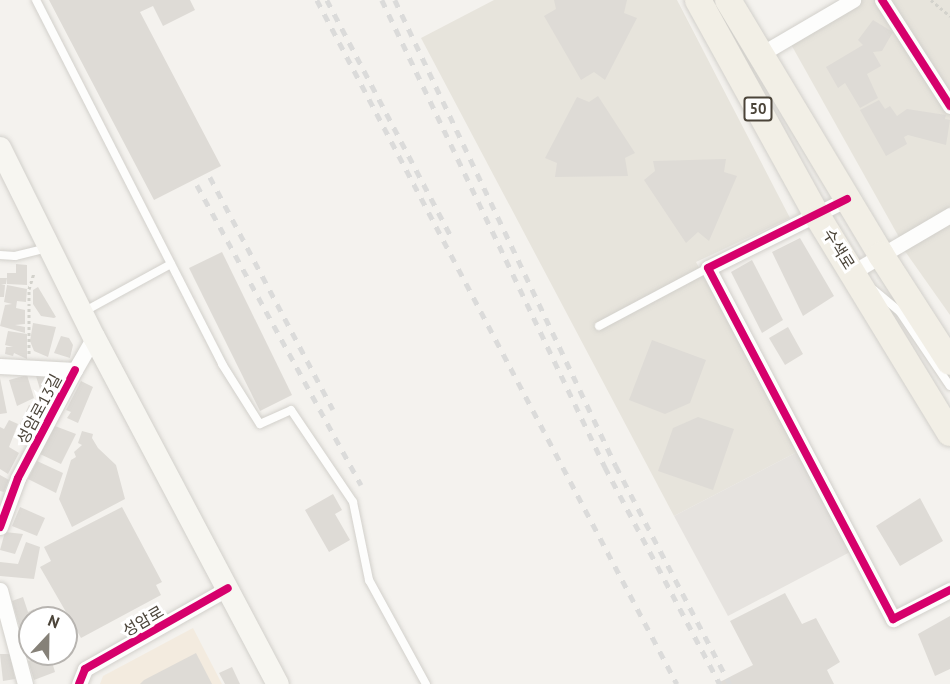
<!DOCTYPE html>
<meta charset="utf-8">
<style>
body{margin:0}
#map{position:relative;width:950px;height:684px;overflow:hidden;background:#f4f2ee;font-family:"PT Sans","Noto Sans KR",sans-serif}
div>[style]{position:absolute}
.residential>*{inset:0;background:#e7e4dc}
.commercial>*{inset:0;background:#f3ebdf}
.parking>*{inset:0;background:#e6e3df}
.building>*{inset:0;background:#dedbd6}
.path>*{height:3px;margin-top:-1.5px;transform-origin:0;background:repeating-linear-gradient(90deg,#d3d2cc 0 3px,transparent 0 6px)}
.roads{filter:drop-shadow(0 0 2px #d2d0cb) drop-shadow(0 0 2px #d2d0cb)}
.service>*{height:8px;margin:-4px;padding:0 4px;transform-origin:4px;border-radius:4px;background:#fdfdfc}
.minor>*{height:15px;margin:-7.5px;padding:0 7.5px;transform-origin:7.5px;border-radius:7.5px;background:#fdfdfc}
.secondary>*{height:22px;margin:-11px;padding:0 11px;transform-origin:11px;border-radius:11px;background:#f7f6f1}
.primary>*{height:26px;margin:-13px;padding:0 13px;transform-origin:13px;border-radius:13px;background:#f2efe6}
.rail>*{height:4.5px;margin-top:-2.25px;transform-origin:0;background:repeating-linear-gradient(90deg,#dbdbda 0 8px,transparent 0 16px)}
.cycleway>*{height:8px;margin:-4px;padding:0 4px;transform-origin:4px;border-radius:4px;background:#d6006c}
span{translate:-50% -50%;white-space:nowrap;text-align:center;line-height:1.15;-webkit-text-stroke:6px #fff;paint-order:stroke}
.shield-label span{padding:2px 4px;background:#fff;border:2px solid;border-radius:4px;-webkit-text-stroke-width:0}
.shield-label{font-size:15px;color:#4b4439;font-weight:700}
.street-label{font-size:16px;color:#4b4439}
.north{position:absolute;left:18px;top:606px;width:60px;height:60px;box-sizing:border-box;background:#fff;border:2px solid #b7b4b0;border-radius:50%;rotate:22deg;font-size:16px;font-weight:700;line-height:24px;text-align:center;color:#4b4439}
.north::after{content:'';display:block;margin:auto;width:21px;height:27px;background:#868178;clip-path:polygon(50% 0,100% 100%,50% 72%,0 100%)}
</style>
<div id="map">
<div class="residential">
<i style="clip-path:polygon(494px 0,677px 0,790px 218px,696px 262px,797px 452px,674px 516px,421px 38px)"></i>
<i style="clip-path:polygon(853px 0,950px 0,950px 209px,900px 239px,788px 39px)"></i>
<i style="clip-path:polygon(950px 219px,950px 315px,902px 247px)"></i>
</div>
<div class="commercial">
<i style="clip-path:polygon(193px 628px,222px 684px,100px 684px,103px 676px)"></i>
</div>
<div class="parking">
<i style="clip-path:polygon(797px 452px,850px 552px,728px 616px,674px 516px)"></i>
</div>
<div class="building">
<i style="clip-path:polygon(49px 0,190px 0,195px 10px,163px 26px,153px 6px,140px 12px,221px 166px,154px 200px)"></i>
<i style="clip-path:polygon(554px 0,627px 0,624px 13px,637px 18px,605px 80px,594px 72px,581px 80px,544px 16px,556px 9px)"></i>
<i style="clip-path:polygon(873px 20px,893px 32px,882px 51px,873px 52px,881px 66px,867px 74px,878px 98px,860px 108px,845px 83px,838px 88px,826px 67px,863px 45px,858px 40px)"></i>
<i style="clip-path:polygon(598px 96px,635px 153px,625px 158px,628px 176px,555px 177px,557px 163px,545px 158px,577px 97px,589px 102px)"></i>
<i style="clip-path:polygon(879px 100px,885px 109px,890px 106px,897px 116px,907px 109px,946px 115px,945px 119px,950px 120px,946px 145px,908px 135px,904px 137px,907px 144px,886px 156px,860px 110px)"></i>
<i style="clip-path:polygon(726px 159px,724px 172px,737px 176px,709px 241px,698px 232px,686px 243px,644px 180px,655px 171px,653px 161px)"></i>
<i style="clip-path:polygon(800px 238px,834px 296px,803px 316px,772px 252px)"></i>
<i style="clip-path:polygon(222px 252px,292px 395px,260px 411px,189px 268px)"></i>
<i style="clip-path:polygon(752px 260px,783px 320px,762px 333px,731px 272px)"></i>
<i style="clip-path:polygon(16px 264px,27px 265px,27px 285px,7px 284px,7px 273px,16px 273px)"></i>
<i style="clip-path:polygon(0 278px,7px 278px,6px 284px,1px 284px,5px 285px,4px 297px,0 297px)"></i>
<i style="clip-path:polygon(7px 285px,27px 289px,26px 302px,17px 301px,16px 308px,25px 310px,25px 324px,15px 325px,25px 327px,25px 333px,0 326px,5px 305px,12px 304px,4px 302px)"></i>
<i style="clip-path:polygon(38px 287px,56px 317px,54px 318px,41px 316px,33px 304px,33px 290px)"></i>
<i style="clip-path:polygon(33px 323px,56px 327px,48px 357px,34px 351px,30px 341px)"></i>
<i style="clip-path:polygon(788px 327px,803px 354px,785px 365px,769px 338px)"></i>
<i style="clip-path:polygon(8px 331px,27px 334px,27px 359px,14px 353px,13px 356px,5px 354px,6px 347px,13px 347px,5px 345px)"></i>
<i style="clip-path:polygon(61px 336px,69px 338px,73px 345px,70px 358px,54px 353px)"></i>
<i style="clip-path:polygon(652px 340px,706px 360px,690px 403px,665px 414px,629px 400px)"></i>
<i style="clip-path:polygon(27px 375px,34px 398px,17px 406px,9px 380px)"></i>
<i style="clip-path:polygon(36px 376px,54px 377px,58px 384px,47px 406px,39px 402px,42px 396px)"></i>
<i style="clip-path:polygon(0 378px,7px 413px,0 414px)"></i>
<i style="clip-path:polygon(81px 381px,93px 387px,78px 423px,67px 418px,71px 412px,66px 410px)"></i>
<i style="clip-path:polygon(29px 405px,43px 412px,29px 439px,16px 433px)"></i>
<i style="clip-path:polygon(698px 417px,734px 429px,713px 490px,658px 471px,673px 428px)"></i>
<i style="clip-path:polygon(9px 420px,18px 424px,9px 447px,19px 453px,8px 474px,0 469px,0 427px,4px 429px)"></i>
<i style="clip-path:polygon(55px 426px,76px 434px,61px 464px,40px 454px)"></i>
<i style="clip-path:polygon(82px 431px,93px 434px,92px 438px,98px 448px,116px 465px,125px 499px,72px 527px,59px 499px,71px 460px,76px 457px,74px 452px,82px 445px,78px 443px)"></i>
<i style="clip-path:polygon(37px 461px,63px 473px,56px 493px,28px 479px)"></i>
<i style="clip-path:polygon(0 475px,9px 480px,4px 492px,0 491px)"></i>
<i style="clip-path:polygon(333px 494px,342px 510px,335px 514px,350px 540px,329px 552px,305px 510px)"></i>
<i style="clip-path:polygon(920px 498px,943px 541px,900px 566px,876px 526px)"></i>
<i style="clip-path:polygon(20px 507px,45px 518px,37px 536px,12px 526px)"></i>
<i style="clip-path:polygon(122px 507px,162px 582px,156px 585px,161px 595px,81px 638px,40px 567px,51px 561px,44px 547px)"></i>
<i style="clip-path:polygon(5px 532px,23px 534px,15px 554px,0 550px)"></i>
<i style="clip-path:polygon(26px 542px,40px 547px,34px 579px,0 576px,0 562px,18px 564px)"></i>
<i style="clip-path:polygon(785px 593px,802px 624px,816px 618px,840px 662px,827px 670px,834px 684px,716px 684px,753px 665px,730px 621px)"></i>
<i style="clip-path:polygon(23px 597px,28px 612px,34px 609px,38px 618px,30px 618px,30px 654px,36px 654px,29px 659px,12px 601px)"></i>
<i style="clip-path:polygon(950px 616px,950px 669px,935px 676px,918px 634px)"></i>
<i style="clip-path:polygon(196px 653px,212px 684px,140px 684px,144px 680px)"></i>
<i style="clip-path:polygon(0 654px,10px 654px,15px 679px,3px 681px)"></i>
<i style="clip-path:polygon(50px 655px,55px 672px,34px 680px,28px 661px)"></i>
<i style="clip-path:polygon(232px 667px,240px 684px,225px 684px,219px 673px)"></i>
</div>
<div class="path">
<i style="left:931px;top:0;width:25px;rotate:40deg"></i>
<i style="left:29px;top:354px;width:65px;rotate:-90deg"></i>
<i style="left:29px;top:289px;width:17px;rotate:-73deg"></i>
</div>
<div class="roads">
<div class="service">
<i style="left:36px;top:0;width:409px;rotate:62.9deg"></i>
<i style="left:222px;top:364px;width:71px;rotate:57.7deg"></i>
<i style="left:260px;top:424px;width:34px;rotate:-24deg"></i>
<i style="left:291px;top:410px;width:111px;rotate:56deg"></i>
<i style="left:353px;top:502px;width:80px;rotate:78.4deg"></i>
<i style="left:369px;top:580px;width:119px;rotate:61.3deg"></i>
<i style="left:0;top:255px;width:15px;rotate:4deg"></i>
<i style="left:15px;top:256px;width:34px;rotate:-14deg"></i>
<i style="left:874px;top:290px;width:34px;rotate:40deg"></i>
<i style="left:900px;top:312px;width:89px;rotate:56deg"></i>
<i style="left:85px;top:311px;width:98px;rotate:-28.7deg"></i>
<i style="left:599px;top:326px;width:123px;rotate:-28deg"></i>
</div>
<div class="minor">
<i style="left:882px;top:0;width:126px;rotate:57.3deg"></i>
<i style="left:761px;top:54px;width:107px;rotate:-30.4deg"></i>
<i style="left:847px;top:199px;width:155px;rotate:153.6deg"></i>
<i style="left:708px;top:268px;width:397px;rotate:62.2deg"></i>
<i style="left:893px;top:619px;width:64px;rotate:-27deg"></i>
<i style="left:853px;top:272px;width:113px;rotate:-30.4deg"></i>
<i style="left:0;top:366px;width:75px;rotate:3.1deg"></i>
<i style="left:75px;top:370px;width:38px;rotate:-60deg"></i>
<i style="left:0;top:527px;width:52px;rotate:-69.8deg"></i>
<i style="left:18px;top:478px;width:122px;rotate:-62.2deg"></i>
<i style="left:0;top:590px;width:97px;rotate:75.1deg"></i>
<i style="left:79px;top:684px;width:16px;rotate:-68deg"></i>
<i style="left:85px;top:669px;width:164px;rotate:-29.5deg"></i>
</div>
<div class="secondary">
<i style="left:0;top:148px;width:211px;rotate:63.6deg"></i>
<i style="left:94px;top:337px;width:393px;rotate:62.1deg"></i>
</div>
<div class="primary">
<i style="left:698px;top:0;width:248px;rotate:61.1deg"></i>
<i style="left:818px;top:217px;width:253px;rotate:58.6deg"></i>
<i style="left:728px;top:0;width:297px;rotate:59deg"></i>
<i style="left:881px;top:255px;width:127px;rotate:57.2deg"></i>
</div>
</div>
<div class="rail">
<i style="left:317px;top:0;width:773px;rotate:62.24deg"></i>
<i style="left:327px;top:0;width:267px;rotate:62.3deg"></i>
<i style="left:382px;top:0;width:518px;rotate:64.47deg"></i>
<i style="left:605px;top:467px;width:246px;rotate:62.1deg"></i>
<i style="left:395px;top:0;width:516px;rotate:64.63deg"></i>
<i style="left:616px;top:466px;width:246px;rotate:62.4deg"></i>
<i style="left:210px;top:177px;width:263px;rotate:62.1deg"></i>
<i style="left:197px;top:185px;width:342px;rotate:61.3deg"></i>
</div>
<div class="cycleway">
<i style="left:882px;top:0;width:126px;rotate:57.3deg"></i>
<i style="left:847px;top:199px;width:155px;rotate:153.6deg"></i>
<i style="left:708px;top:268px;width:397px;rotate:62.2deg"></i>
<i style="left:893px;top:619px;width:64px;rotate:-27deg"></i>
<i style="left:0;top:527px;width:52px;rotate:-69.8deg"></i>
<i style="left:18px;top:478px;width:122px;rotate:-62.2deg"></i>
<i style="left:79px;top:684px;width:16px;rotate:-68deg"></i>
<i style="left:85px;top:669px;width:164px;rotate:-29.5deg"></i>
</div>
<div class="shield-label">
<span style="left:758px;top:109px">50</span>
</div>
<div class="street-label">
<span style="left:839px;top:249px;rotate:58deg">수색로</span>
<span style="left:39px;top:409px;rotate:-62deg">성암로13길</span>
<span style="left:143px;top:621px;rotate:-30deg">성암로</span>
</div>
<div class="north">N</div>
</div>
